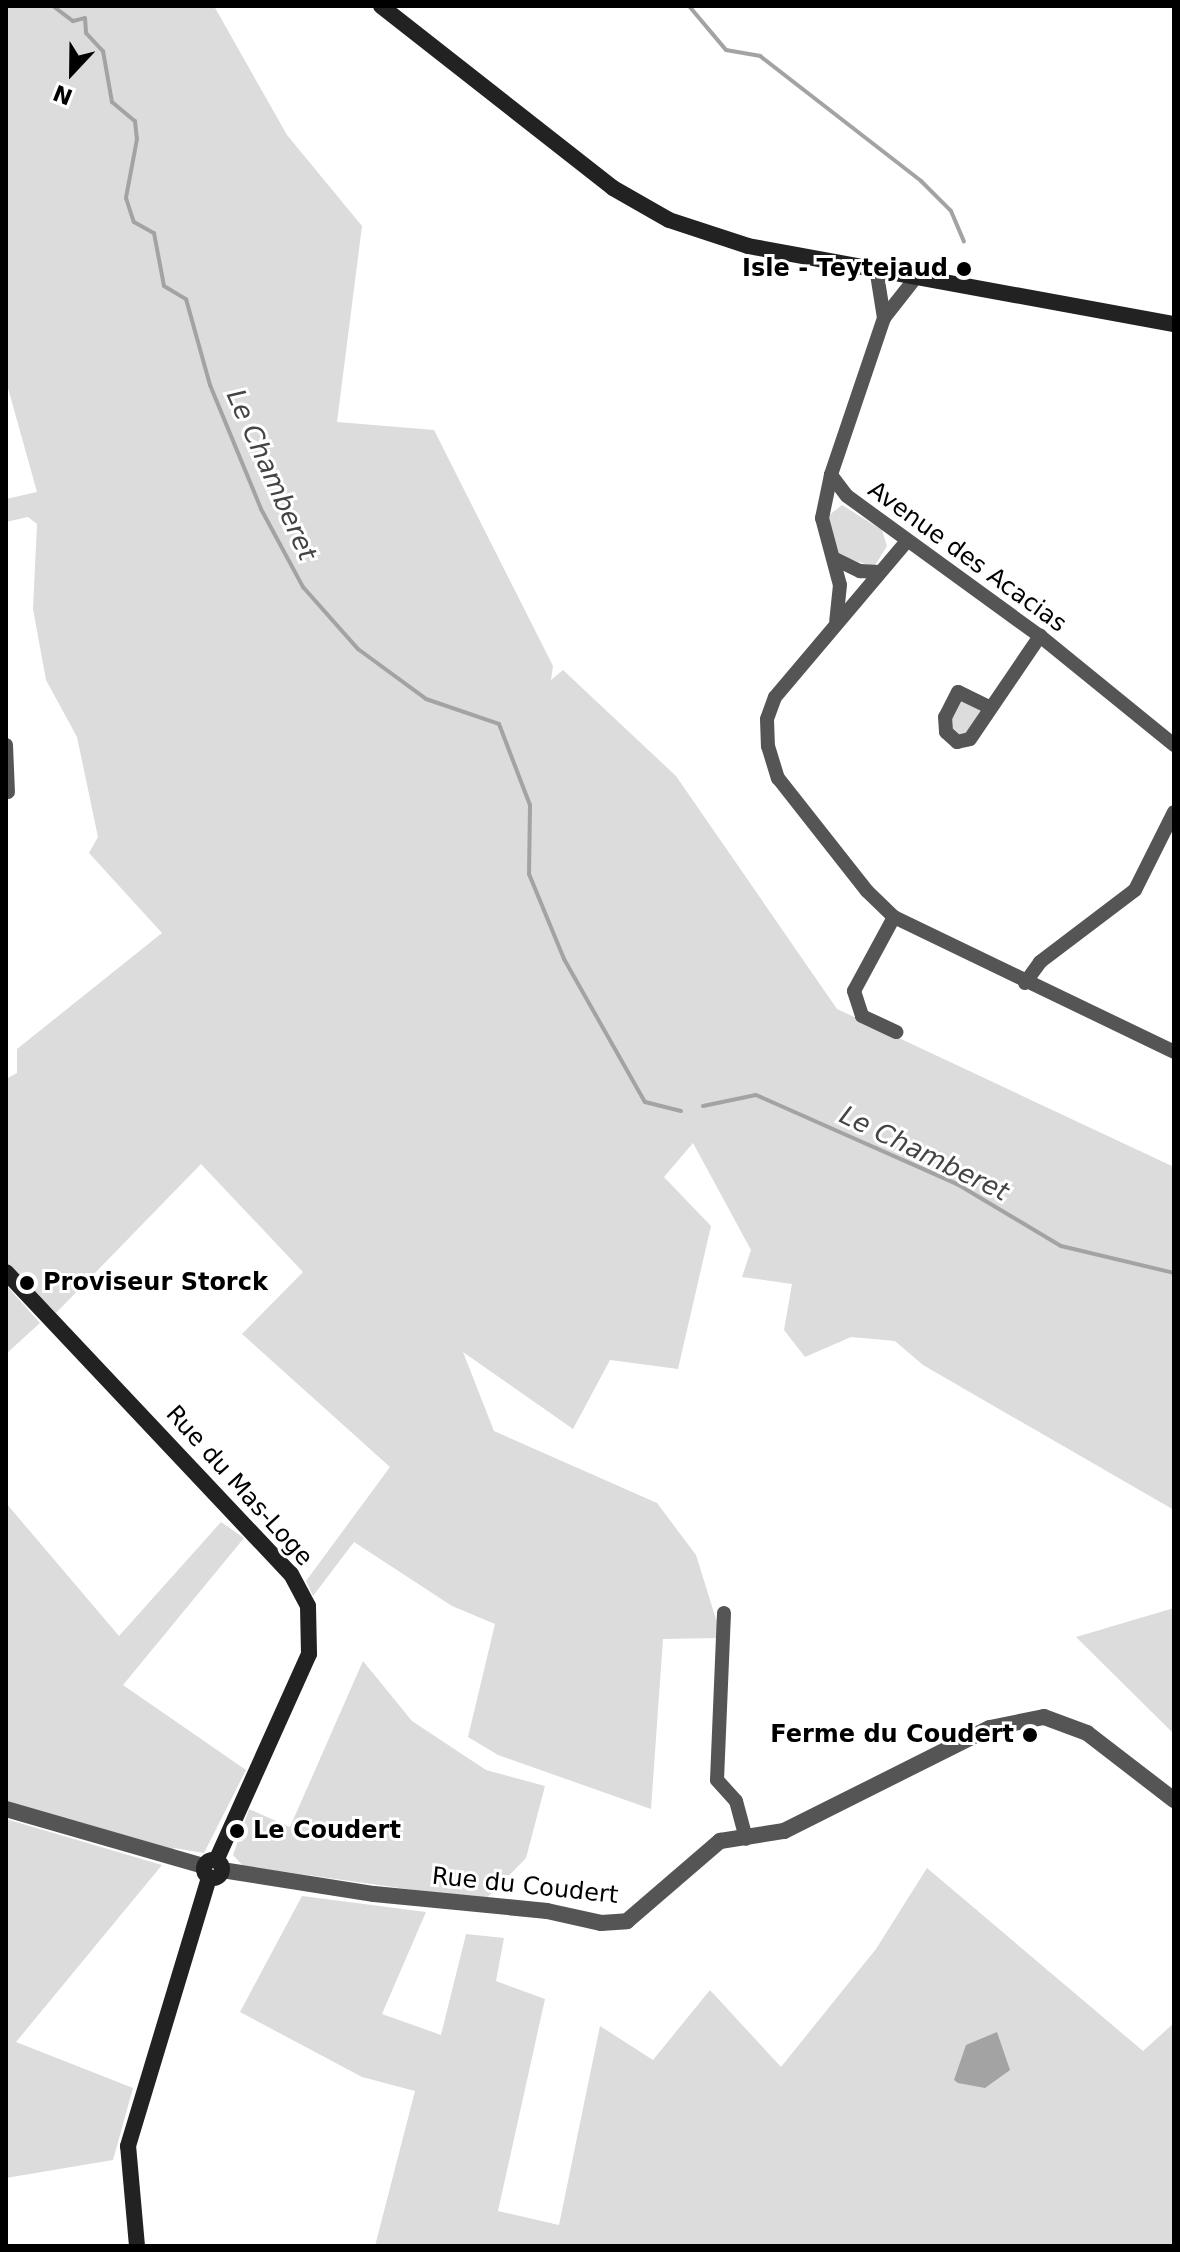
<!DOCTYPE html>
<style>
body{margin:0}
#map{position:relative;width:1180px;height:2252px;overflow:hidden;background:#fff;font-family:"DejaVu Sans",sans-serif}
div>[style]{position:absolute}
.green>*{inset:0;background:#dcdcdc}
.water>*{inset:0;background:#a3a3a3}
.stream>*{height:4px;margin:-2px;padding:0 2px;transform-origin:2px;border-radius:2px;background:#a3a3a3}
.minor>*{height:14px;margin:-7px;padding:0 7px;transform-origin:7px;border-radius:7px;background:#555}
.tertiary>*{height:16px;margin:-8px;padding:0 8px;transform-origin:8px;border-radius:8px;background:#555}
.secondary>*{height:16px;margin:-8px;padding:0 8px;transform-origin:8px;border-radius:8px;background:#222}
.secondary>.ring{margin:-8px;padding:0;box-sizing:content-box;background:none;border:16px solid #222;border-radius:50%}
.dots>*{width:22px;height:22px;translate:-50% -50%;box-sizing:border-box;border:4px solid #fff;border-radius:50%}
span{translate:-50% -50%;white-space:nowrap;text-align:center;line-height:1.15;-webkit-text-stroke:6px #fff;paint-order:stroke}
.poi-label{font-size:24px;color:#000;font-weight:700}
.right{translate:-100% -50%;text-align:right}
.left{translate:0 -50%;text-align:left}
.street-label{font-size:24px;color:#000}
.water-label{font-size:26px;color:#444;font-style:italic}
.frame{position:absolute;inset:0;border:8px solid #000;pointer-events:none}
.north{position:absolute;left:32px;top:32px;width:80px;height:80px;-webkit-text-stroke:6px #fff;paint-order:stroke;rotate:202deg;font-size:22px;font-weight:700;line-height:32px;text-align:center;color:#000}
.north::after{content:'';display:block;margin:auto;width:28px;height:36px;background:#000;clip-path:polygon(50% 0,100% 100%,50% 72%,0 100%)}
</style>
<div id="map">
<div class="green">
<i style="clip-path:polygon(6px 6px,214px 6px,287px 135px,362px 226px,337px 422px,434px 430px,553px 666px,551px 680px,563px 670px,676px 776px,837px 1009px,1174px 1167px,1174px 1510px,923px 1365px,895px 1341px,851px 1337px,805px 1357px,784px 1330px,792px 1284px,742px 1277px,751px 1250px,693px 1143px,664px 1177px,711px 1226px,678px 1369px,610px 1360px,573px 1429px,463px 1352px,494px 1431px,657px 1503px,696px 1555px,720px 1632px,719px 1638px,663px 1639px,651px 1809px,498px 1755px,468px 1737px,495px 1624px,452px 1606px,354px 1542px,313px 1596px,306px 1581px,390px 1467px,242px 1334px,303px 1272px,201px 1164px,56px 1313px,6px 1261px,6px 1079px,17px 1073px,17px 1049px,162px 933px,89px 853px,98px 837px,77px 737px,46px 680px,33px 609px,37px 524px,28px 517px,6px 522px,6px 499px,37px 492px,6px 381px)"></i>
<i style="clip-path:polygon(842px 505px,882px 530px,887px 546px,874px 567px,838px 555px,828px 516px)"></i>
<i style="clip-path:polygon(958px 692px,989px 707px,970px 739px,946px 732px)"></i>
<i style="clip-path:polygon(6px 1285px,40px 1323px,6px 1354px)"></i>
<i style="clip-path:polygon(6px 1503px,119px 1636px,221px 1522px,244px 1538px,123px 1685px,246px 1770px,204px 1853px,174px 1848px,169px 1856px,6px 1809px)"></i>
<i style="clip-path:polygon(1174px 1608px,1174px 1734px,1076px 1637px)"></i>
<i style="clip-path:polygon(363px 1661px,412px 1721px,486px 1770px,545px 1786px,526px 1858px,485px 1900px,243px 1866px,233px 1855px,249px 1809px,290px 1827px)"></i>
<i style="clip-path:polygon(6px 1819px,162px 1865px,16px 2042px,133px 2088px,113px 2160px,6px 2178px)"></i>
<i style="clip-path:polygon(927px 1868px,1143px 2051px,1174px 2023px,1174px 2246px,375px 2246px,415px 2091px,362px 2077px,240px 2012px,302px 1896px,426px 1912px,382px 2014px,441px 2035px,466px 1934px,504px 1938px,496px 1981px,545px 1999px,498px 2211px,559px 2225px,600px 2026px,653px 2060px,710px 1990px,781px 2067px,876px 1949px)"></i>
</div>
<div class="water">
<i style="clip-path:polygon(997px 2032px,1010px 2070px,985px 2088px,958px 2083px,954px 2080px,966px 2045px)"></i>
</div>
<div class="stream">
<i style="left:43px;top:6px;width:10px"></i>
<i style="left:53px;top:6px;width:25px;rotate:37deg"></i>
<i style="left:73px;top:21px;width:12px;rotate:-14deg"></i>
<i style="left:85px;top:18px;width:15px;rotate:86deg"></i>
<i style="left:86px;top:33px;width:25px;rotate:47deg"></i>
<i style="left:103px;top:51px;width:52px;rotate:80deg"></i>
<i style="left:112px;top:102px;width:30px;rotate:40deg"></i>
<i style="left:135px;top:121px;width:18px;rotate:84deg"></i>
<i style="left:137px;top:139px;width:60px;rotate:100.6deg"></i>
<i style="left:126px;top:198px;width:25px;rotate:72deg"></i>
<i style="left:134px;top:222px;width:23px;rotate:29deg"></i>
<i style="left:154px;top:233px;width:54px;rotate:79.3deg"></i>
<i style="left:164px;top:286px;width:26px;rotate:31deg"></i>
<i style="left:186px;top:299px;width:89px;rotate:74.4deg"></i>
<i style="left:210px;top:385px;width:134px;rotate:67.6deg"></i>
<i style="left:261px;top:509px;width:89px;rotate:61.7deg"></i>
<i style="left:303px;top:587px;width:83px;rotate:48.4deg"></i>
<i style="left:358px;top:649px;width:84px;rotate:36.3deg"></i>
<i style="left:426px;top:699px;width:77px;rotate:18.9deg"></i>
<i style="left:499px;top:724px;width:87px;rotate:69.1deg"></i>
<i style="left:530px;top:805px;width:69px;rotate:90.8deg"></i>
<i style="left:529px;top:874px;width:92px;rotate:67.6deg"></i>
<i style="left:564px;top:959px;width:164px;rotate:60.5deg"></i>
<i style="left:645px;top:1102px;width:37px;rotate:14deg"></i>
<i style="left:689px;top:6px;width:57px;rotate:49.9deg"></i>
<i style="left:726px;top:50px;width:35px;rotate:10deg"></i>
<i style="left:760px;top:56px;width:204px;rotate:37.8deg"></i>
<i style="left:921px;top:181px;width:42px;rotate:45deg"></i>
<i style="left:951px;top:211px;width:33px;rotate:67deg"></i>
<i style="left:703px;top:1106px;width:54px;rotate:-11.7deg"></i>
<i style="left:756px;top:1095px;width:220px;rotate:23.9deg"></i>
<i style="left:957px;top:1184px;width:121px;rotate:30.8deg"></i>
<i style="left:1061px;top:1246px;width:116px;rotate:13.4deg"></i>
</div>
<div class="minor">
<i style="left:876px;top:268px;width:51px;rotate:80.9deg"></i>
<i style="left:917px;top:276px;width:53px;rotate:128.2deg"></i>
<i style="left:884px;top:318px;width:166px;rotate:108.7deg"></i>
<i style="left:831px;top:475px;width:26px;rotate:53deg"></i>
<i style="left:847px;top:496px;width:238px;rotate:36deg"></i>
<i style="left:1040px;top:636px;width:173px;rotate:39.1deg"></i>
<i style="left:831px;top:475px;width:44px;rotate:101.8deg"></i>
<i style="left:822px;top:518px;width:69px;rotate:75deg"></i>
<i style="left:840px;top:585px;width:36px;rotate:96deg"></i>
<i style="left:907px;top:541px;width:204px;rotate:130.2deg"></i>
<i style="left:775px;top:697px;width:23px;rotate:110deg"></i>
<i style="left:767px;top:719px;width:27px;rotate:88deg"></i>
<i style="left:768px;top:746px;width:34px;rotate:73deg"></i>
<i style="left:778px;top:778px;width:144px;rotate:51.8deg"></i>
<i style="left:867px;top:891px;width:37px;rotate:44deg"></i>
<i style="left:894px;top:917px;width:311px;rotate:25.7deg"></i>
<i style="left:835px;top:559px;width:28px;rotate:26deg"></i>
<i style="left:860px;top:571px;width:19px;rotate:3deg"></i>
<i style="left:989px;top:707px;width:34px;rotate:-154deg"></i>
<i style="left:958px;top:692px;width:28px;rotate:117deg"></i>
<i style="left:945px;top:717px;width:15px;rotate:86deg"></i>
<i style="left:946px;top:732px;width:15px;rotate:42deg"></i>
<i style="left:957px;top:742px;width:13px;rotate:-13deg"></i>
<i style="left:970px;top:739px;width:125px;rotate:-55.8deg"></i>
<i style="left:6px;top:745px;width:47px;rotate:87.6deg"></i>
<i style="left:894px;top:917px;width:84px;rotate:118.4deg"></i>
<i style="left:854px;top:991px;width:26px;rotate:72deg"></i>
<i style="left:862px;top:1016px;width:38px;rotate:25deg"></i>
<i style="left:1025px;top:983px;width:26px;rotate:-54deg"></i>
<i style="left:1040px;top:962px;width:119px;rotate:-37.2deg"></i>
<i style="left:1135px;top:890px;width:87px;rotate:-63.4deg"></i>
<i style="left:724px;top:1613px;width:167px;rotate:92.4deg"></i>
<i style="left:717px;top:1780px;width:28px;rotate:48deg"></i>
<i style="left:736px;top:1801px;width:39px;rotate:75deg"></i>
</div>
<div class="tertiary">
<i style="left:6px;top:1809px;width:206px;rotate:16.1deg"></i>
<i style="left:222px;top:1870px;width:154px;rotate:9deg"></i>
<i style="left:374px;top:1894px;width:174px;rotate:5.6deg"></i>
<i style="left:547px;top:1911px;width:55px;rotate:12.5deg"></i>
<i style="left:601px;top:1923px;width:26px;rotate:-4deg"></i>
<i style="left:627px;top:1921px;width:123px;rotate:-40.7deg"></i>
<i style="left:720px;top:1841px;width:65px;rotate:-8.9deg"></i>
<i style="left:784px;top:1831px;width:230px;rotate:-26.6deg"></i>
<i style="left:990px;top:1728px;width:55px;rotate:-11.5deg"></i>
<i style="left:1044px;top:1717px;width:46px;rotate:20.4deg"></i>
<i style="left:1087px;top:1733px;width:110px;rotate:37.6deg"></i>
</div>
<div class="secondary">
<i style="left:381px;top:6px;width:295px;rotate:38.1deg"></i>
<i style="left:613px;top:188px;width:64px;rotate:29.7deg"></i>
<i style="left:669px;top:220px;width:83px;rotate:18.2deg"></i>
<i style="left:748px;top:246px;width:433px;rotate:10.4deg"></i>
<i style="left:6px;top:1272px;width:415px;rotate:46.7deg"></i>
<i style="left:291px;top:1574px;width:36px;rotate:62deg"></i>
<i style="left:308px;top:1606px;width:48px;rotate:88.8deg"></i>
<i style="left:309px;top:1654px;width:227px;rotate:114.2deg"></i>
<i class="ring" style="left:204px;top:1860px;width:2px;height:2px"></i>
<i style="left:137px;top:2246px;width:100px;rotate:-95.1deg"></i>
<i style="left:128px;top:2146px;width:281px;rotate:-73.2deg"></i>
</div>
<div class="dots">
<i style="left:964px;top:269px;background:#000"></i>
<i style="left:27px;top:1283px;background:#000"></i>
<i style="left:1030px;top:1735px;background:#000"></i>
<i style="left:237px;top:1831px;background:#000"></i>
</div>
<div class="poi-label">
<span class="right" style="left:948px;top:269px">Isle - Teytejaud</span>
<span class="left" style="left:43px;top:1283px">Proviseur Storck</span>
<span class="right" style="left:1014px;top:1735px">Ferme du Coudert</span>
<span class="left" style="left:253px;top:1831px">Le Coudert</span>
</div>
<div class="street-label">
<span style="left:967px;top:557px;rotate:36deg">Avenue des Acacias</span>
<span style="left:239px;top:1486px;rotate:48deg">Rue du Mas-Loge</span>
<span style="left:525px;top:1886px;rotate:6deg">Rue du Coudert</span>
</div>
<div class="water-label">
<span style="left:271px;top:475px;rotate:66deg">Le Chamberet</span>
<span style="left:924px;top:1154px;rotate:26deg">Le Chamberet</span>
</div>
<div class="frame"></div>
<div class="north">N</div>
</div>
